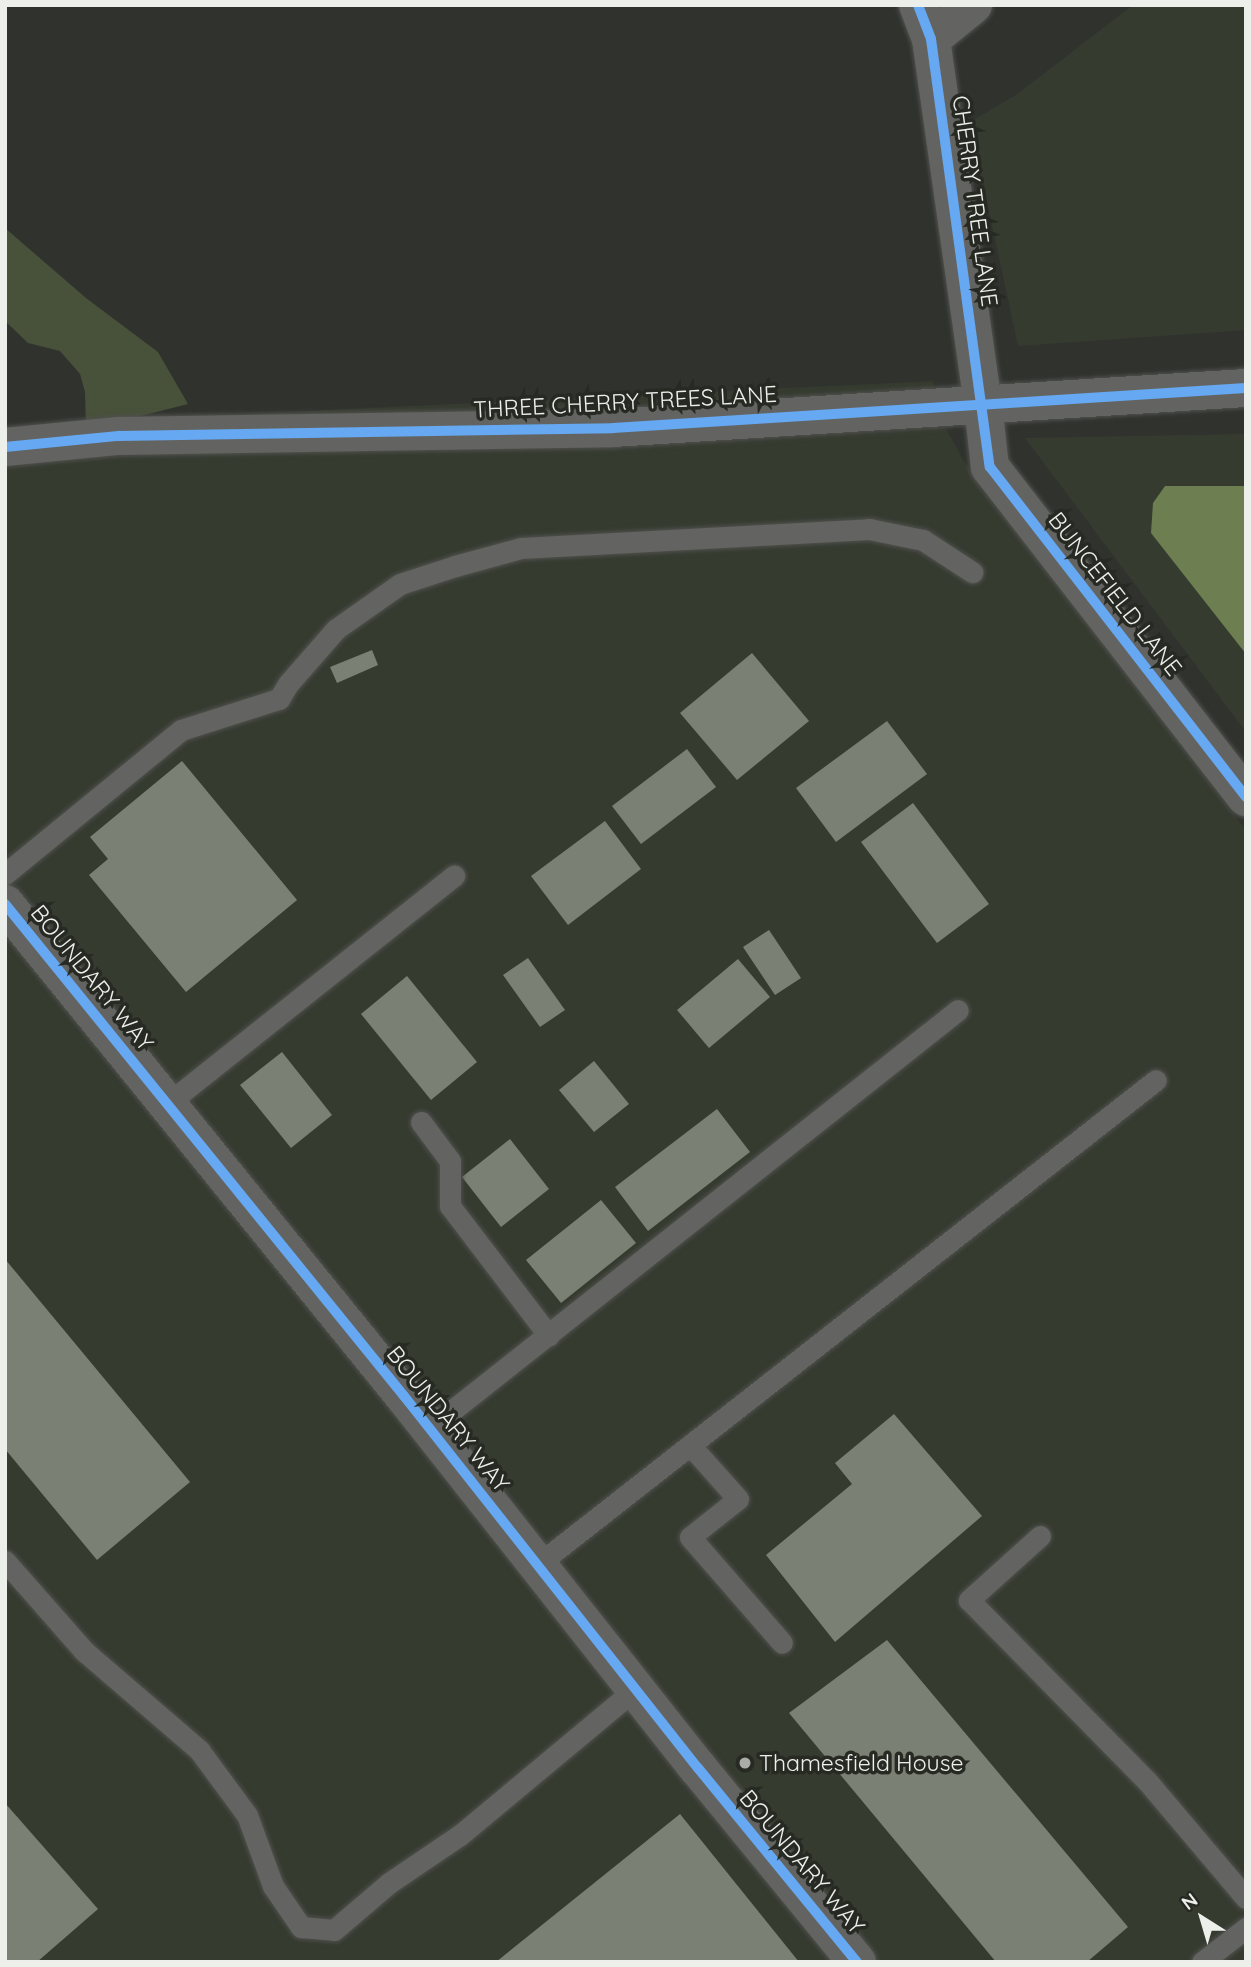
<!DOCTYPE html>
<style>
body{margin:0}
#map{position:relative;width:1251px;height:1967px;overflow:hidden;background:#30322e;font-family:Quicksand,sans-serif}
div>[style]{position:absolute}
.built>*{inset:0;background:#363b30}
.green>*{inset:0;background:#48513a}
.water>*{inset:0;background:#6d7e51}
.building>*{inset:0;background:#7b8074}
.roads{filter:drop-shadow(0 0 2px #4f514d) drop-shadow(0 0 2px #4f514d)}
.service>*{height:21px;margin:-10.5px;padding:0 10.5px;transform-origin:10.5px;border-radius:10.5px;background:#636461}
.minor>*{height:38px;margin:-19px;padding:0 19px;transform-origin:19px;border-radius:19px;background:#636461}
.tertiary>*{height:38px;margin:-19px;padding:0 19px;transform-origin:19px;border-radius:19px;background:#636461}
.cycleway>*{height:10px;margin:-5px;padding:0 5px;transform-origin:5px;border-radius:5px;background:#66a8f1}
.dots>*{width:19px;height:19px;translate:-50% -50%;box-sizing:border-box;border:4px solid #272923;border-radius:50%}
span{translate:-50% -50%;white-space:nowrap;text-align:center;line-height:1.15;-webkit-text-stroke:7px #272923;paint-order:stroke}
.street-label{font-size:23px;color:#edefeb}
.poi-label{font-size:23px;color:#edefeb}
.left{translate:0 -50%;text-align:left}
.frame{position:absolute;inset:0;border:7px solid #edefeb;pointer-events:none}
.north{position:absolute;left:1167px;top:1883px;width:70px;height:70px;-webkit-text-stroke:5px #272923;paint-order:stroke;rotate:323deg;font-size:19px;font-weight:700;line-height:28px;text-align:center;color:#edefeb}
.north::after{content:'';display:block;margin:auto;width:24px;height:32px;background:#edefeb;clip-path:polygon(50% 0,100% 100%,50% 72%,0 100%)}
</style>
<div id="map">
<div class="built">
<i style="clip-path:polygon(1133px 5px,1246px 5px,1246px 330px,1018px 346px,970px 122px,1016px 95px)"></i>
<i style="clip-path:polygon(933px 381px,946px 429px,964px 461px,1246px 830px,1246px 1962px,5px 1962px,5px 464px,121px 420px)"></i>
<i style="clip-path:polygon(1246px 434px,1246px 732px,1025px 438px)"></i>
</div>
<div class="green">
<i style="clip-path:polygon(5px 228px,86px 298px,158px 352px,188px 404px,86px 430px,85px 392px,80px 374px,60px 351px,28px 343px,5px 321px)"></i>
</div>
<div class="water">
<i style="clip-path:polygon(1165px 486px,1246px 486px,1246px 654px,1151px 533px,1153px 503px)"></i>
</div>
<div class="building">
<i style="clip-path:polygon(372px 650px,378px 665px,337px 683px,330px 667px)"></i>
<i style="clip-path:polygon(752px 653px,809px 721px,737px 780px,680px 713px)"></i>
<i style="clip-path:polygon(887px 721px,927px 774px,836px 842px,796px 788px)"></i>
<i style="clip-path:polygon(687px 749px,716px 787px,641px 844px,612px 806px)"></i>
<i style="clip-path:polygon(182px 761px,297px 900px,186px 992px,89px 875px,108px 859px,90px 837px)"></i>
<i style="clip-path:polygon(913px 803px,989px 904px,937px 943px,861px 842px)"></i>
<i style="clip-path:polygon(605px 821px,641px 869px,568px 925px,531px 876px)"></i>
<i style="clip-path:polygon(769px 930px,801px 978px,775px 995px,743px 947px)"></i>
<i style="clip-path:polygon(528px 958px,565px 1010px,540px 1027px,503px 975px)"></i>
<i style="clip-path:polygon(738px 959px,770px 997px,709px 1048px,677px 1010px)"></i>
<i style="clip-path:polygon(407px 976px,477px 1062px,431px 1100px,361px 1014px)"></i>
<i style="clip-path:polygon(282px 1052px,332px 1115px,291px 1148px,240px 1085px)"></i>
<i style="clip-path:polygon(594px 1061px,629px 1104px,594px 1132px,559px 1090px)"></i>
<i style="clip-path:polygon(717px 1109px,750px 1152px,648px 1231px,615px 1187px)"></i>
<i style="clip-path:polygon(510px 1139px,549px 1189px,501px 1227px,462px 1177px)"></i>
<i style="clip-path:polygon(601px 1200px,636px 1243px,561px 1303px,526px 1260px)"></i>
<i style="clip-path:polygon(5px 1259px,190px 1482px,97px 1560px,5px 1449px)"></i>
<i style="clip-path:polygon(894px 1414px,982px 1516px,835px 1642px,766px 1555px,852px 1484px,835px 1463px)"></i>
<i style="clip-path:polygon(887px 1640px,1128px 1927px,1087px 1962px,996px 1962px,789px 1713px)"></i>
<i style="clip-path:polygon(5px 1803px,98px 1909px,37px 1962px,5px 1962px)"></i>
<i style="clip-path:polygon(680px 1814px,799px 1962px,496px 1962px)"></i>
</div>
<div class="roads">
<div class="service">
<i style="left:5px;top:874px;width:227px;rotate:-39.3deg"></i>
<i style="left:181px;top:730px;width:103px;rotate:-17.6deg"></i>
<i style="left:279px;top:699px;width:17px;rotate:-59deg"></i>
<i style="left:288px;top:684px;width:73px;rotate:-48.9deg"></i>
<i style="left:336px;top:629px;width:78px;rotate:-35.1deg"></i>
<i style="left:400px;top:584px;width:58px;rotate:-18.1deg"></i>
<i style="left:455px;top:566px;width:68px;rotate:-15.3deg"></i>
<i style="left:521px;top:548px;width:349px;rotate:-3.1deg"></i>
<i style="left:869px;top:529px;width:55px;rotate:11.5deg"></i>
<i style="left:923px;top:540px;width:59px;rotate:33.1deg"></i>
<i style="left:167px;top:1104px;width:367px;rotate:-38.5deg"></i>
<i style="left:421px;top:1122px;width:49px;rotate:53.4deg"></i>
<i style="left:450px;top:1161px;width:45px;rotate:90deg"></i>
<i style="left:450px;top:1206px;width:163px;rotate:52.7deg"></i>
<i style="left:430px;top:1428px;width:673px;rotate:-38.37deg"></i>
<i style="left:690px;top:1445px;width:72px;rotate:48.4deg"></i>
<i style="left:738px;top:1499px;width:61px;rotate:141.6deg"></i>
<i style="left:690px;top:1537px;width:140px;rotate:49deg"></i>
<i style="left:1040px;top:1536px;width:96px;rotate:138deg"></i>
<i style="left:969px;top:1600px;width:254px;rotate:45.5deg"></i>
<i style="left:1147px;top:1781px;width:153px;rotate:49.8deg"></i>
<i style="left:5px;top:1561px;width:120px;rotate:48.7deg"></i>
<i style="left:84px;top:1651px;width:152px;rotate:40.7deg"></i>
<i style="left:199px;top:1750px;width:81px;rotate:53.6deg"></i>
<i style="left:247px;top:1815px;width:76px;rotate:69.9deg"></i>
<i style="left:273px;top:1886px;width:50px;rotate:55.7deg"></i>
<i style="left:301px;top:1927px;width:33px;rotate:5deg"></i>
<i style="left:334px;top:1930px;width:72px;rotate:-40.5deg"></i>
<i style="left:389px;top:1883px;width:86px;rotate:-34.1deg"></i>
<i style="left:460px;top:1835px;width:228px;rotate:-39.8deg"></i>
<i style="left:537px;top:1565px;width:786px;rotate:-38.08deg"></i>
<i style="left:1202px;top:1962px;width:56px;rotate:-37.7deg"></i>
</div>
<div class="minor">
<i style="left:983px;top:404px;width:63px;rotate:83.7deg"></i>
<i style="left:990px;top:467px;width:418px;rotate:52.2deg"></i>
</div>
<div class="tertiary">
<i style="left:918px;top:5px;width:36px;rotate:69deg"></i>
<i style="left:931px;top:39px;width:369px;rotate:81.9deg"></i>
<i style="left:931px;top:39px;width:54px;rotate:-39deg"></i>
<i style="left:5px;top:447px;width:114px;rotate:-5.6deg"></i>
<i style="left:118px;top:436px;width:495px;rotate:-0.9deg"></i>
<i style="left:613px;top:428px;width:634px;rotate:-3.62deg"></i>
<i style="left:5px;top:904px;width:633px;rotate:50.96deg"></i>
<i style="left:404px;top:1396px;width:474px;rotate:51.7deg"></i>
<i style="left:698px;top:1768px;width:251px;rotate:50.7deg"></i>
</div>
</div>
<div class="cycleway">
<i style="left:918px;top:5px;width:36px;rotate:69deg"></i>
<i style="left:931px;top:39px;width:432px;rotate:82.2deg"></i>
<i style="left:990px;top:467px;width:418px;rotate:52.2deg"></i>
<i style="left:5px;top:447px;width:114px;rotate:-5.6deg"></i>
<i style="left:118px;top:436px;width:495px;rotate:-0.9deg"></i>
<i style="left:613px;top:428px;width:634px;rotate:-3.62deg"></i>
<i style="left:5px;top:904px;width:633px;rotate:50.96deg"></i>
<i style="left:404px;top:1396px;width:474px;rotate:51.7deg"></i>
<i style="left:698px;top:1768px;width:251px;rotate:50.7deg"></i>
</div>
<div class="dots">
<i style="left:745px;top:1763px;background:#abada9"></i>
</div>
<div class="street-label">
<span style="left:975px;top:201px;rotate:82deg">CHERRY TREE LANE</span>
<span style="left:625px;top:402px;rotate:-3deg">THREE CHERRY TREES LANE</span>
<span style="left:1115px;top:594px;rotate:52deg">BUNCEFIELD LANE</span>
<span style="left:92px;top:978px;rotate:51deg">BOUNDARY WAY</span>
<span style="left:448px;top:1419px;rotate:51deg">BOUNDARY WAY</span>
<span style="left:802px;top:1862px;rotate:50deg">BOUNDARY WAY</span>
</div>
<div class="poi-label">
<span class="left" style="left:759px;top:1763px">Thamesfield House</span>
</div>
<div class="frame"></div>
<div class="north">N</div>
</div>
